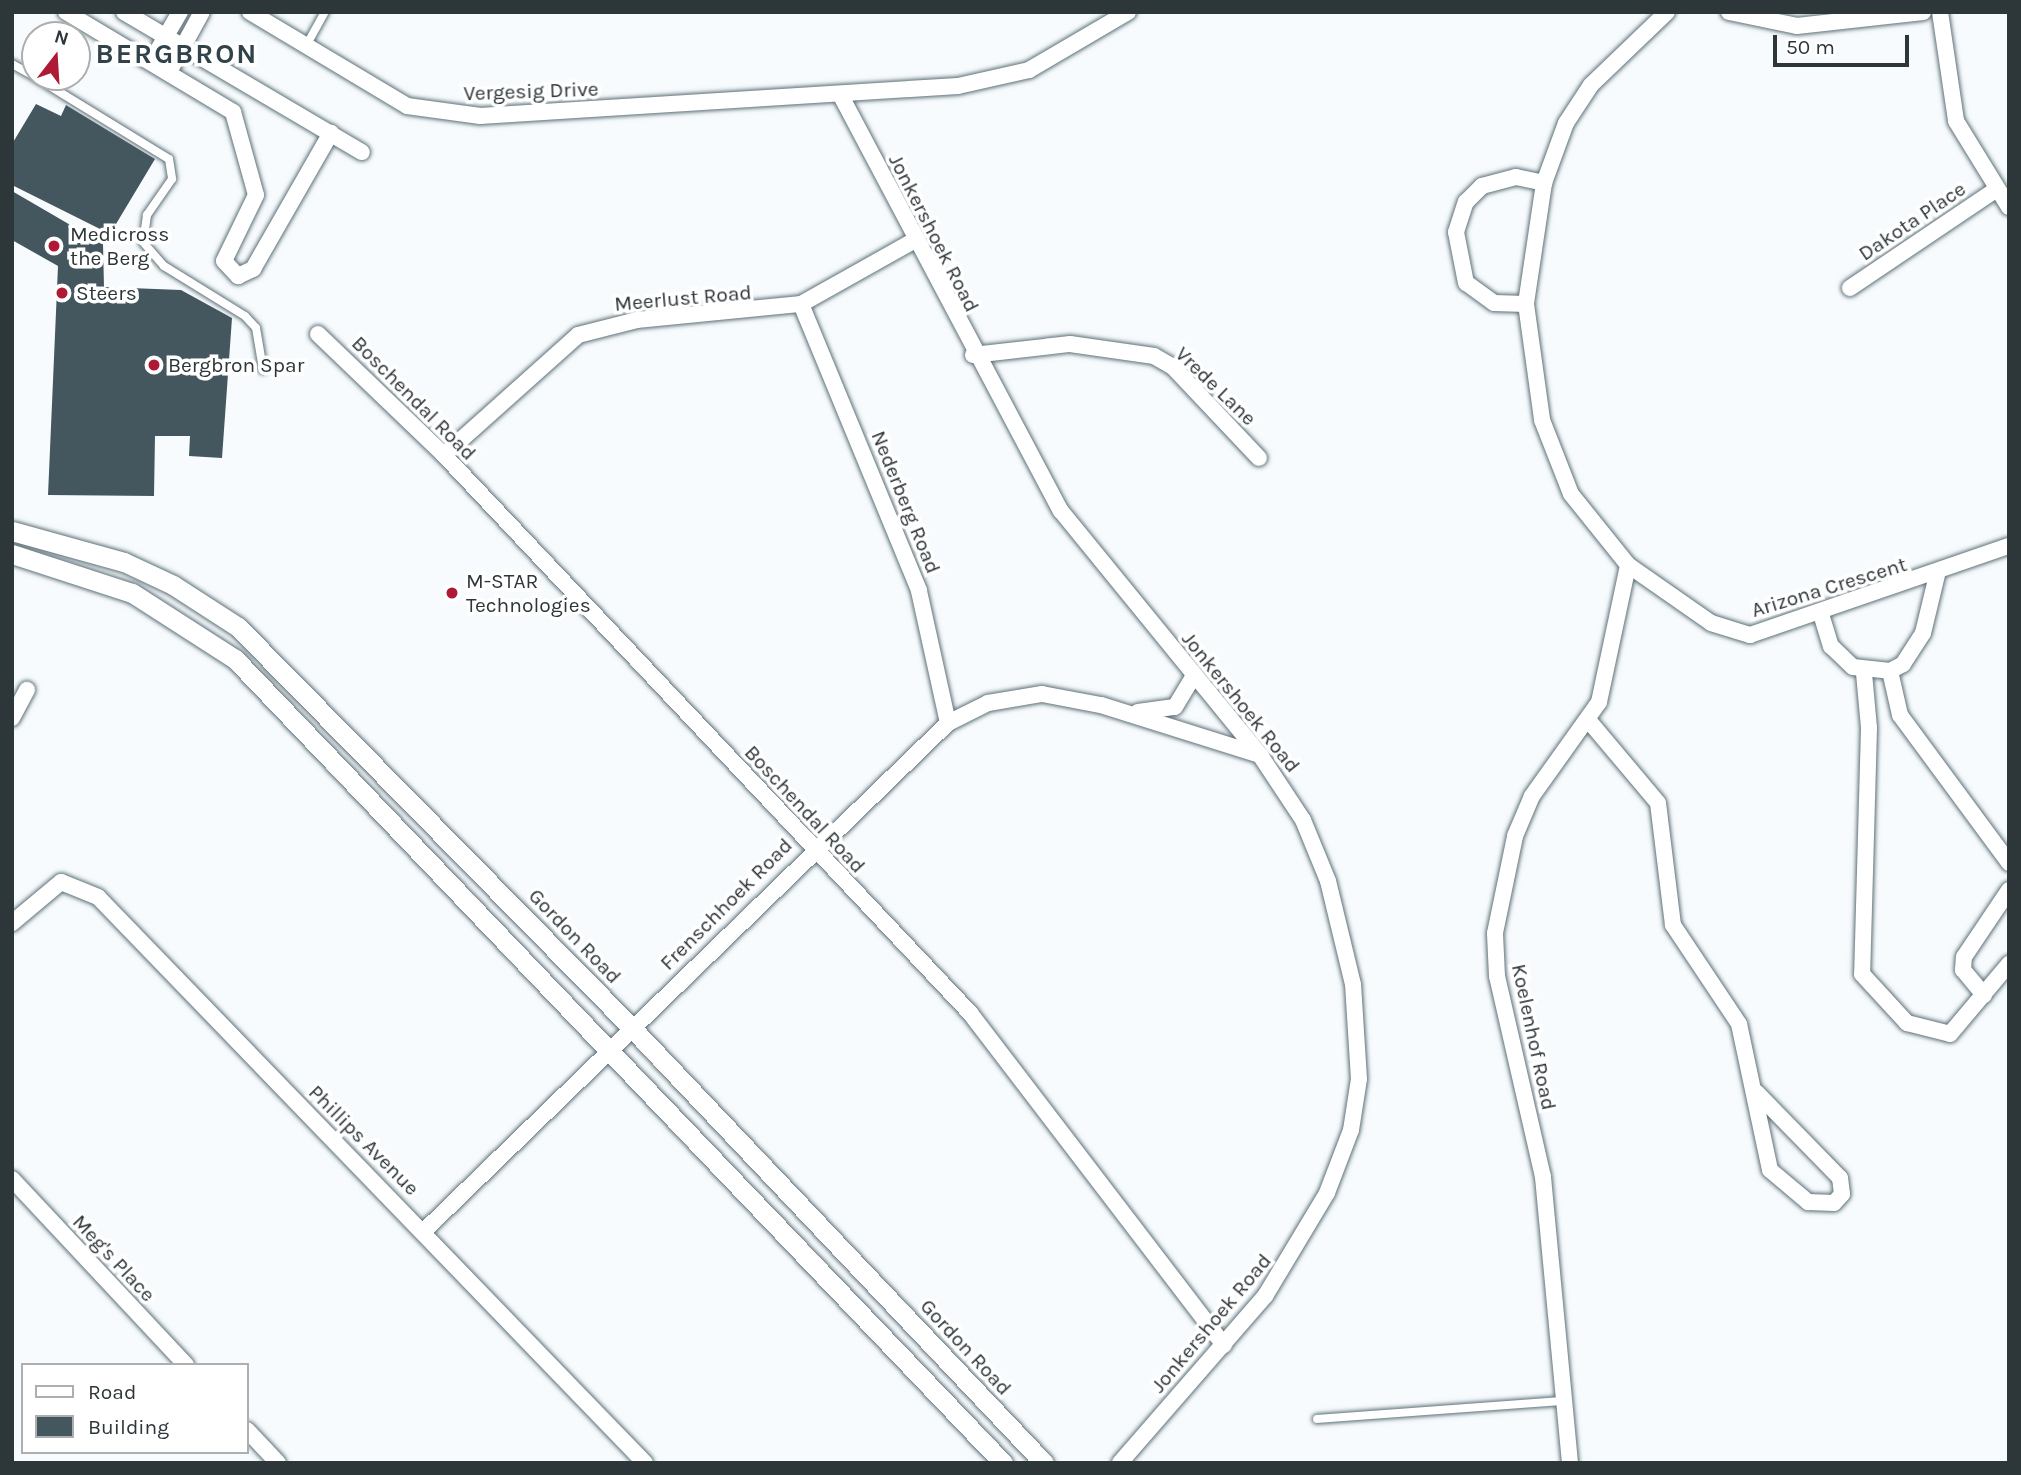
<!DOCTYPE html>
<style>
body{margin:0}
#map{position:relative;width:2021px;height:1475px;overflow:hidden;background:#f7fbfd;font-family:Karla,sans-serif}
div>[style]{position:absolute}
.building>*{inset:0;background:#44565e}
.roads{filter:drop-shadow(0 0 2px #5e7179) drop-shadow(0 0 2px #5e7179)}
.service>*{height:8px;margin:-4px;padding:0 4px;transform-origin:4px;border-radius:4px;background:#fff}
.minor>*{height:16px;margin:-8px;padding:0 8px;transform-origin:8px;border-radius:8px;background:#fff}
.tertiary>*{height:19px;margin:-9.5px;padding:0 9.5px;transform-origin:9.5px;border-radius:9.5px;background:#fff}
.dots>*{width:19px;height:19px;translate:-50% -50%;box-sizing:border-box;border:4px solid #fff;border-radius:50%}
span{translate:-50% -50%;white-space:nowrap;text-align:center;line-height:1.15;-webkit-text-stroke:7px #fff;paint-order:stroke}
.street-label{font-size:21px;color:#2d3639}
.poi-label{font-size:21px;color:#2d3639}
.left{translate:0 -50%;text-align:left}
.district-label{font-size:28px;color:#31434a;font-weight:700;letter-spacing:2px}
.frame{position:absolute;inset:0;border:14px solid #2d3639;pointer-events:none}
.legend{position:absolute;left:21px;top:1363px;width:228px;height:91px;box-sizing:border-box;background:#fff;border:2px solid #abafb0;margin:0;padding:9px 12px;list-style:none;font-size:21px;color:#2d3639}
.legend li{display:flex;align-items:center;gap:14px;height:35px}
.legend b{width:35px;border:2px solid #abafb0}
.north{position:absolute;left:21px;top:21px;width:70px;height:70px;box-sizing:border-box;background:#fff;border:2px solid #abafb0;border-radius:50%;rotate:17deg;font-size:19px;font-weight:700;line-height:28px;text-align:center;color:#2d3639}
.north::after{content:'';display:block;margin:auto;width:24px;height:32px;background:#ae1a35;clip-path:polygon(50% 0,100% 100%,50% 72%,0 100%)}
.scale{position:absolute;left:1773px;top:35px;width:136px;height:32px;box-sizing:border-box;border:4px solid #2d3639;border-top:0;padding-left:9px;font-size:21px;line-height:24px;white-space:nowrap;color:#2d3639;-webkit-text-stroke:5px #fff;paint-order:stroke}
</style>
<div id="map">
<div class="building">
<i style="clip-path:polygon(36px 104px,61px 116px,66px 105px,155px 159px,110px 234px,12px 185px,12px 144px)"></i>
<i style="clip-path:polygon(12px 191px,103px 244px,104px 287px,181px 290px,232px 318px,222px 458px,189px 456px,190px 436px,155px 436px,154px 496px,48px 495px,58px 266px,12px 240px)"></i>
</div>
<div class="roads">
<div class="service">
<i style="left:306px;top:46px;width:39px;rotate:-61deg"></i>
<i style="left:12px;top:64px;width:26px;rotate:29deg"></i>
<i style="left:35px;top:77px;width:157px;rotate:31.5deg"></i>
<i style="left:169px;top:159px;width:20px;rotate:81deg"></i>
<i style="left:172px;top:179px;width:44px;rotate:124.8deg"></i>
<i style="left:147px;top:215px;width:27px;rotate:98deg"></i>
<i style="left:143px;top:242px;width:32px;rotate:49deg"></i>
<i style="left:164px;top:266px;width:95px;rotate:31.7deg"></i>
<i style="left:245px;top:316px;width:16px;rotate:47deg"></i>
<i style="left:256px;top:328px;width:42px;rotate:80.3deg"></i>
<i style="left:1317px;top:1419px;width:248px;rotate:-4.2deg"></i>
</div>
<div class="minor">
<i style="left:66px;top:12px;width:195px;rotate:30.9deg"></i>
<i style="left:233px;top:112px;width:86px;rotate:74.5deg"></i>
<i style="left:256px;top:195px;width:73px;rotate:115.9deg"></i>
<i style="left:224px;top:261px;width:21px;rotate:47deg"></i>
<i style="left:238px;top:276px;width:17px;rotate:-25deg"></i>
<i style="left:253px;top:269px;width:157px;rotate:-60.2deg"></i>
<i style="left:124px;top:12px;width:276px;rotate:30.5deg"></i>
<i style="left:250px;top:12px;width:183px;rotate:30.9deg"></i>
<i style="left:407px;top:106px;width:74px;rotate:7.8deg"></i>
<i style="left:480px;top:116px;width:479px;rotate:-3.6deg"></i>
<i style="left:958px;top:86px;width:73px;rotate:-12.7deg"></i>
<i style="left:1029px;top:70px;width:115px;rotate:-30.4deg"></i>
<i style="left:1667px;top:12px;width:105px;rotate:136.2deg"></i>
<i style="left:1591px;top:85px;width:45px;rotate:123.3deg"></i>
<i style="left:1566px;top:123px;width:64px;rotate:110.1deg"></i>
<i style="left:1544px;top:183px;width:122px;rotate:98.5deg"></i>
<i style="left:1526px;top:304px;width:117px;rotate:82.1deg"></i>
<i style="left:1542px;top:420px;width:79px;rotate:68.6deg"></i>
<i style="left:1571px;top:494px;width:91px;rotate:51.2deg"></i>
<i style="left:1628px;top:565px;width:101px;rotate:34.9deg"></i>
<i style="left:1711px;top:623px;width:41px;rotate:17.1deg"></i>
<i style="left:1750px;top:635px;width:274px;rotate:-19deg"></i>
<i style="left:1729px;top:12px;width:69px;rotate:11.6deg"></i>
<i style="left:1797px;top:26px;width:127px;rotate:-6.3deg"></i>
<i style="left:1940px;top:12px;width:110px;rotate:81.6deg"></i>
<i style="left:1956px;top:121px;width:101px;rotate:58.4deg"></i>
<i style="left:151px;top:62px;width:58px;rotate:-59.9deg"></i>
<i style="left:169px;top:72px;width:68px;rotate:-61.2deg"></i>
<i style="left:840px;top:94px;width:472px;rotate:62.1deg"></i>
<i style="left:1061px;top:511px;width:315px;rotate:50.8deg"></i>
<i style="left:1260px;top:755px;width:78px;rotate:56.5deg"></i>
<i style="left:1303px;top:820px;width:66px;rotate:67.7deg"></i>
<i style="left:1328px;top:881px;width:106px;rotate:76.4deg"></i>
<i style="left:1353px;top:984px;width:95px;rotate:86.4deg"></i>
<i style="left:1359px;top:1079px;width:52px;rotate:98.9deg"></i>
<i style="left:1351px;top:1130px;width:67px;rotate:110.9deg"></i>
<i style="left:1327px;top:1193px;width:120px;rotate:121deg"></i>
<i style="left:1265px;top:1296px;width:221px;rotate:131deg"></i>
<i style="left:1850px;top:288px;width:177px;rotate:-34deg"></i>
<i style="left:801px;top:304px;width:310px;rotate:67.6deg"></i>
<i style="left:919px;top:591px;width:135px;rotate:77.6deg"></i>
<i style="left:1526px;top:304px;width:32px;rotate:-178deg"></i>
<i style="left:1494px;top:303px;width:34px;rotate:-144deg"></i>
<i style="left:1466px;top:283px;width:52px;rotate:-101.1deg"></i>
<i style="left:1456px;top:232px;width:32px;rotate:-72deg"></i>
<i style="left:1466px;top:202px;width:23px;rotate:-45deg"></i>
<i style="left:1482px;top:186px;width:35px;rotate:-15deg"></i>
<i style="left:1516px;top:177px;width:29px;rotate:12deg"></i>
<i style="left:318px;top:334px;width:175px;rotate:43.8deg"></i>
<i style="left:444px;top:455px;width:767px;rotate:46.69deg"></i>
<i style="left:970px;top:1013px;width:418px;rotate:52.6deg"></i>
<i style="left:973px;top:355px;width:98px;rotate:-6.5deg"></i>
<i style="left:1070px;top:344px;width:85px;rotate:8.1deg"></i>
<i style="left:1154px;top:356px;width:22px;rotate:30deg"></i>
<i style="left:1173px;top:367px;width:125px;rotate:46.6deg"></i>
<i style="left:444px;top:455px;width:180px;rotate:-41.8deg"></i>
<i style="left:578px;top:335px;width:61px;rotate:-14.3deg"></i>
<i style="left:637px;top:320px;width:165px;rotate:-5.6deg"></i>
<i style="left:801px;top:304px;width:131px;rotate:-29.3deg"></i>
<i style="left:1821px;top:614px;width:34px;rotate:73deg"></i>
<i style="left:1831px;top:646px;width:30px;rotate:44deg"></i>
<i style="left:1853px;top:667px;width:37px;rotate:6deg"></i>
<i style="left:1890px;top:671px;width:15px;rotate:-28deg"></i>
<i style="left:1903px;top:664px;width:37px;rotate:-57deg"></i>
<i style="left:1923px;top:633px;width:60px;rotate:-76.4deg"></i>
<i style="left:1890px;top:671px;width:45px;rotate:77.2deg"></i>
<i style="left:1900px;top:715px;width:184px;rotate:53.6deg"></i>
<i style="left:1864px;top:673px;width:55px;rotate:84.8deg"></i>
<i style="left:1869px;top:728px;width:246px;rotate:91.6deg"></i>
<i style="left:1862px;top:974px;width:67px;rotate:47.4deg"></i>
<i style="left:1907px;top:1023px;width:44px;rotate:14.3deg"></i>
<i style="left:1950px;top:1034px;width:92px;rotate:-49.9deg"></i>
<i style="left:1138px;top:712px;width:37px;rotate:-8deg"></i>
<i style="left:1175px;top:707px;width:35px;rotate:-59deg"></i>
<i style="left:12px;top:718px;width:32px;rotate:-62deg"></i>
<i style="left:1589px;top:721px;width:107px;rotate:49.9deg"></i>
<i style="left:1658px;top:803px;width:123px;rotate:83deg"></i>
<i style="left:1673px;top:925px;width:119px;rotate:56.3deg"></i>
<i style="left:1739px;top:1024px;width:149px;rotate:78deg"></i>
<i style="left:1770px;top:1170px;width:50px;rotate:40.1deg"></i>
<i style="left:1808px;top:1202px;width:26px;rotate:2deg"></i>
<i style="left:1834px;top:1203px;width:12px;rotate:-48deg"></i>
<i style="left:1842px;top:1194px;width:16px;rotate:-97deg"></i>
<i style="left:1840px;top:1178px;width:119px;rotate:-134.3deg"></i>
<i style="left:12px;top:923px;width:64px;rotate:-39.9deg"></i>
<i style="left:61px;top:882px;width:40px;rotate:22deg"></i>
<i style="left:98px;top:897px;width:787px;rotate:45.98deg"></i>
<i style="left:1984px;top:995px;width:33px;rotate:-130deg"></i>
<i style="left:1963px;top:970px;width:13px;rotate:-86deg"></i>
<i style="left:1964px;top:957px;width:81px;rotate:-56.1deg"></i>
<i style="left:12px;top:1179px;width:255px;rotate:46.9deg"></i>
<i style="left:424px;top:1231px;width:730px;rotate:-44.11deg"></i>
<i style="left:948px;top:723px;width:45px;rotate:-26.6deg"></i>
<i style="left:988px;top:703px;width:55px;rotate:-9.5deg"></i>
<i style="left:1042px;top:694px;width:60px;rotate:10.6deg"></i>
<i style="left:1101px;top:705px;width:167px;rotate:17.5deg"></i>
<i style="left:247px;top:1430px;width:45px;rotate:46.8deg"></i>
<i style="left:1570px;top:1463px;width:287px;rotate:-95.4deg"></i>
<i style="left:1543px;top:1177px;width:206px;rotate:-102.9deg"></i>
<i style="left:1497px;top:976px;width:43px;rotate:-92.7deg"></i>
<i style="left:1495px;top:933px;width:99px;rotate:-78.3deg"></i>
<i style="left:1515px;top:836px;width:43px;rotate:-67deg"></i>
<i style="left:1532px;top:796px;width:115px;rotate:-54.5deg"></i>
<i style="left:1599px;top:702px;width:140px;rotate:-78deg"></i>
</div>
<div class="tertiary">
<i style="left:12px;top:531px;width:116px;rotate:15.5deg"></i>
<i style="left:124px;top:562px;width:54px;rotate:25.1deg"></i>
<i style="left:173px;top:585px;width:77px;rotate:32.9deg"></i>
<i style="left:238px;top:627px;width:562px;rotate:45.5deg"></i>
<i style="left:632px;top:1028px;width:599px;rotate:46.56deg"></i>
<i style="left:12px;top:554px;width:126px;rotate:18deg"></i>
<i style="left:132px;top:593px;width:122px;rotate:32.7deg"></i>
<i style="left:235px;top:659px;width:1112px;rotate:46.31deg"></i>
</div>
</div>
<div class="dots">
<i style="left:54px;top:246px;background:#ae1a35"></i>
<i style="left:62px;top:293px;background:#ae1a35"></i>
<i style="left:154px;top:365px;background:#ae1a35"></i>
<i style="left:452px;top:593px;background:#ae1a35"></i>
</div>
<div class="street-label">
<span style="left:531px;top:91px;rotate:-2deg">Vergesig Drive</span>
<span style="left:1912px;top:221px;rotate:-34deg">Dakota Place</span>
<span style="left:934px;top:233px;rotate:63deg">Jonkershoek Road</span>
<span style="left:683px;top:298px;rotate:-5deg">Meerlust Road</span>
<span style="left:1216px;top:386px;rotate:44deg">Vrede Lane</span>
<span style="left:414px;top:398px;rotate:45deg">Boschendal Road</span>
<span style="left:906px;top:502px;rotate:68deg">Nederberg Road</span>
<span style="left:1829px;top:587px;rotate:-17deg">Arizona Crescent</span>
<span style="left:1241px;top:702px;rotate:51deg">Jonkershoek Road</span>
<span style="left:805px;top:809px;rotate:47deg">Boschendal Road</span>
<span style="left:726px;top:904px;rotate:-45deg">Frenschhoek Road</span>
<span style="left:575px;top:936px;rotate:46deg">Gordon Road</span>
<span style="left:1534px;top:1037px;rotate:78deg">Koelenhof Road</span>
<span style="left:364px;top:1140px;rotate:45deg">Phillips Avenue</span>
<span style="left:114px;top:1258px;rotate:47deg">Meg's Place</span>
<span style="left:1211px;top:1323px;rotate:-50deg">Jonkershoek Road</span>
<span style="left:966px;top:1347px;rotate:47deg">Gordon Road</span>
</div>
<div class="poi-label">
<span class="left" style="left:70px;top:246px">Medicross<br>the Berg</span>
<span class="left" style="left:76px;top:293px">Steers</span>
<span class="left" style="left:168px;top:365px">Bergbron Spar</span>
<span class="left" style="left:466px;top:593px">M-STAR<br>Technologies</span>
</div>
<div class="district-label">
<span style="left:177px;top:54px">BERGBRON</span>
</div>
<div class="frame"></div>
<ul class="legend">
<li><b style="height:9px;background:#fff"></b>Road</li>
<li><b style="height:19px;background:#44565e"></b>Building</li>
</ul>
<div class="north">N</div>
<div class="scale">50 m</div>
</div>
